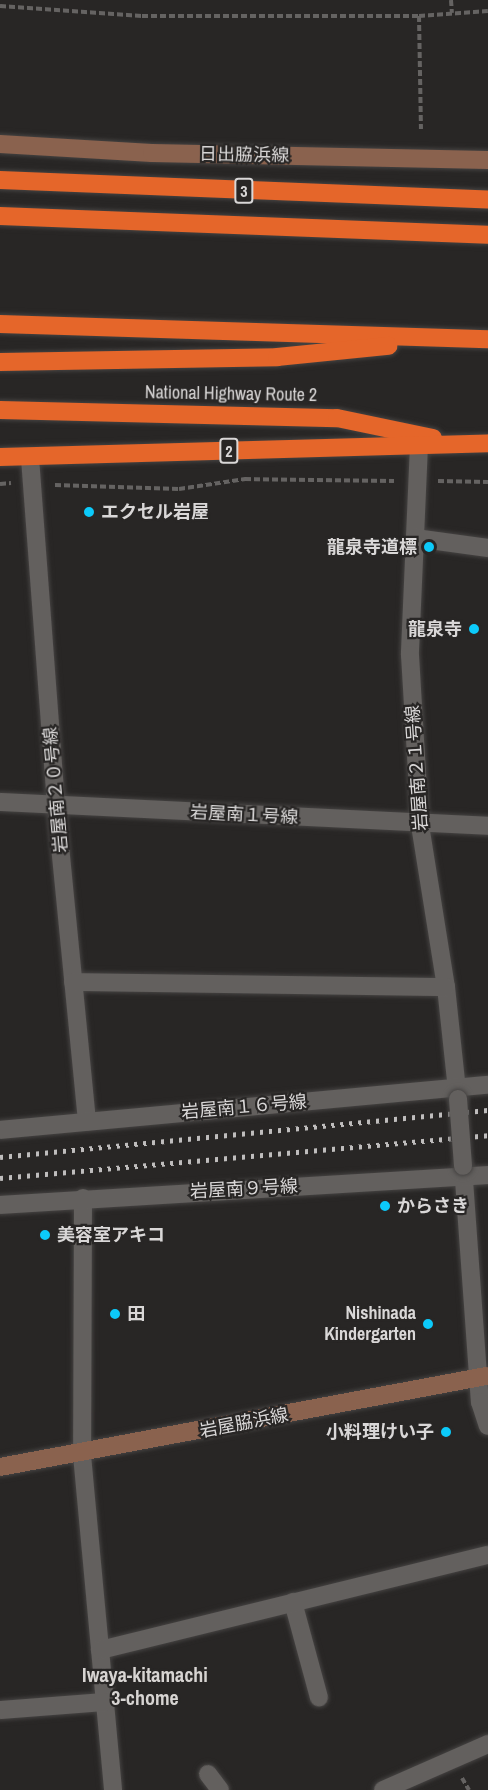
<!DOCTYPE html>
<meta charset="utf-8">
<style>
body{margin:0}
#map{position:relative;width:488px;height:1790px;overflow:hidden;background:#282625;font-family:"Archivo Narrow","Noto Sans JP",sans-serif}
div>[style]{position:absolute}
.path>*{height:4px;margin-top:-2px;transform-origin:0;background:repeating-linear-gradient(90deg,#656362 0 6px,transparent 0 9px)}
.roads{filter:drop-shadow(0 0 2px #454342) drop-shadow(0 0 2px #454342)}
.street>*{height:18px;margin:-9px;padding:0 9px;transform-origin:9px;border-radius:9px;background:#63605e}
.secondary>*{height:18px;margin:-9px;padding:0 9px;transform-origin:9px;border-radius:9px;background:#8a624e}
.highway>*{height:18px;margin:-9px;padding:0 9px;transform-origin:9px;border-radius:9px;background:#e5662a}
.rail>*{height:4.5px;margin-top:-2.25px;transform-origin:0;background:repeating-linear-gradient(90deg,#bfbdbd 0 3px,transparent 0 9px)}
.bridges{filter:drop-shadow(0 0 2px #454342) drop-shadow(0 0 2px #454342)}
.street-bridge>*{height:18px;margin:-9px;padding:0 9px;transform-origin:9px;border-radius:9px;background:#63605e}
.dots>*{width:16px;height:16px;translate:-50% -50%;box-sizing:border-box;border:3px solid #282625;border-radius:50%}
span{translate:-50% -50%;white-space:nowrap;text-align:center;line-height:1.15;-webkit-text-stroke:4.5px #282625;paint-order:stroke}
.shield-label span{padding:2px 4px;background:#282625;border:2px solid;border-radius:4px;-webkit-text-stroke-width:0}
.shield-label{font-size:16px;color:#d9d7d7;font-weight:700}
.street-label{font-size:18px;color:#d9d7d7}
.poi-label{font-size:18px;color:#d9d7d7;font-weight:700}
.left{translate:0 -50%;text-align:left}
.right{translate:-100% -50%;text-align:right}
.neighbourhood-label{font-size:20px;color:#d7d4d2;font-weight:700}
</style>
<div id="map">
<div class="path">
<i style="left:451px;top:0;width:13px;rotate:86deg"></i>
<i style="left:0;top:6px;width:142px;rotate:4deg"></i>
<i style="left:142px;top:16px;width:277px"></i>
<i style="left:419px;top:16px;width:69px;rotate:-4.1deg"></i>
<i style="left:419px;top:16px;width:113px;rotate:89deg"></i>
<i style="left:438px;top:481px;width:50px;rotate:1.1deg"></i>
<i style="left:0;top:484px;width:11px;rotate:-5deg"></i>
<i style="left:55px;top:485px;width:124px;rotate:1.8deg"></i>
<i style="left:179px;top:489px;width:67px;rotate:-8.6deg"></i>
<i style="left:245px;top:479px;width:149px;rotate:0.8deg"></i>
<i style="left:462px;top:1778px;width:14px;rotate:60deg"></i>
</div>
<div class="roads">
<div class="street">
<i style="left:419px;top:445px;width:210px;rotate:92.5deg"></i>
<i style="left:410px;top:655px;width:170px;rotate:86.6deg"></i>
<i style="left:420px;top:825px;width:164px;rotate:80.9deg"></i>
<i style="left:446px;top:987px;width:113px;rotate:83.9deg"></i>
<i style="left:30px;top:458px;width:348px;rotate:85.7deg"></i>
<i style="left:56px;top:805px;width:318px;rotate:84.4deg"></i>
<i style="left:415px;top:538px;width:74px;rotate:7.8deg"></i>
<i style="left:0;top:802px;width:489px;rotate:2.8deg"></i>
<i style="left:73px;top:982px;width:373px;rotate:0.8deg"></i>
<i style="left:0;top:1130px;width:490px;rotate:-5.3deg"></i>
<i style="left:463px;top:1166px;width:237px;rotate:85.9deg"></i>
<i style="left:480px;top:1402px;width:25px;rotate:72deg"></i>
<i style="left:83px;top:1198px;width:257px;rotate:90.2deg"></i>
<i style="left:82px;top:1455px;width:336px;rotate:84.7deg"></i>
<i style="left:0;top:1205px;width:489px;rotate:-3.5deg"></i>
<i style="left:293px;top:1602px;width:99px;rotate:74.8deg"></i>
<i style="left:100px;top:1650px;width:399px;rotate:-13.8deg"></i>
<i style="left:0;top:1710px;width:105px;rotate:-4.4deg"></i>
<i style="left:208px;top:1774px;width:20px;rotate:53deg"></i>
<i style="left:383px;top:1790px;width:115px;rotate:-23.7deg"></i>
</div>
<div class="secondary">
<i style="left:0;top:144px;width:152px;rotate:3.4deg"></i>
<i style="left:152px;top:153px;width:336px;rotate:1.2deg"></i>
<i style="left:0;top:1467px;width:496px;rotate:-10.6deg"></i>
</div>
<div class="highway">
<i style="left:0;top:180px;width:488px;rotate:2.3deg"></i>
<i style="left:0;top:216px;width:488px;rotate:2.2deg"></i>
<i style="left:0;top:324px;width:488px;rotate:1.8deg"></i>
<i style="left:0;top:362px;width:277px;rotate:-1deg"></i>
<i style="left:277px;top:357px;width:112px;rotate:-5.7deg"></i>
<i style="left:0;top:410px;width:337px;rotate:1.4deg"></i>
<i style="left:337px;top:418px;width:98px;rotate:11.8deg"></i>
<i style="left:0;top:457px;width:488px;rotate:-1.6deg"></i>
</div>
</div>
<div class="rail">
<i style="left:0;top:1157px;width:490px;rotate:-5.5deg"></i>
<i style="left:0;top:1178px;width:490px;rotate:-5deg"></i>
</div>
<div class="bridges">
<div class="street-bridge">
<i style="left:458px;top:1099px;width:67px;rotate:85.7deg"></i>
</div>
</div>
<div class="dots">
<i style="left:89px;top:512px;background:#0ccafa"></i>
<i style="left:429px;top:547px;background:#0ccafa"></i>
<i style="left:474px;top:629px;background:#0ccafa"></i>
<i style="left:385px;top:1206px;background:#0ccafa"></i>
<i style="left:45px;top:1235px;background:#0ccafa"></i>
<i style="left:115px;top:1314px;background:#0ccafa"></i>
<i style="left:428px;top:1324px;background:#0ccafa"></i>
<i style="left:446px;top:1432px;background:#0ccafa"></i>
</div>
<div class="shield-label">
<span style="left:244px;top:191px">3</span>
<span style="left:229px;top:451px">2</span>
</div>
<div class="street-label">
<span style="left:244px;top:155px;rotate:1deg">日出脇浜線</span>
<span style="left:231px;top:394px;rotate:1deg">National Highway Route 2</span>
<span style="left:417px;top:768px;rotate:-94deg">岩屋南２１号線</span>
<span style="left:56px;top:790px;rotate:-95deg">岩屋南２０号線</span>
<span style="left:244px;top:815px;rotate:3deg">岩屋南１号線</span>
<span style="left:244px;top:1107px;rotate:-5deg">岩屋南１６号線</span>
<span style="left:244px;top:1189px;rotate:-3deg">岩屋南９号線</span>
<span style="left:244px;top:1423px;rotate:-11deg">岩屋脇浜線</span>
</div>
<div class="poi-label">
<span class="left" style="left:101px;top:512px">エクセル岩屋</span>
<span class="right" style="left:417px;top:547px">龍泉寺道標</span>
<span class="right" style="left:462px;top:629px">龍泉寺</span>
<span class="left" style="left:397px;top:1206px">からさき</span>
<span class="left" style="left:57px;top:1235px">美容室アキコ</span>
<span class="left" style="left:127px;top:1314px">田</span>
<span class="right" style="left:416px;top:1324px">Nishinada<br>Kindergarten</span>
<span class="right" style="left:434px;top:1432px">小料理けい子</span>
</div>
<div class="neighbourhood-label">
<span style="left:145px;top:1686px">Iwaya-kitamachi<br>3-chome</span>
</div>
</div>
